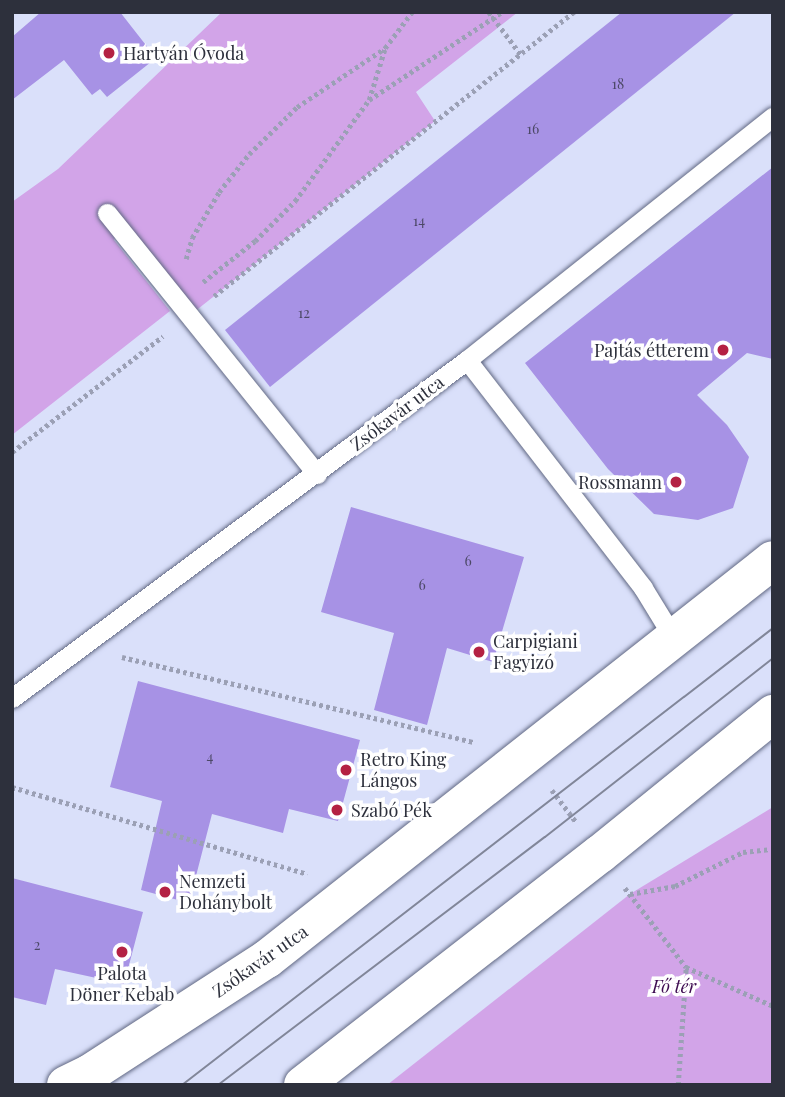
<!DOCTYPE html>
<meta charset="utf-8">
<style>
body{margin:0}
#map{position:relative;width:785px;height:1097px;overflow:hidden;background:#dae0fa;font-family:"Playfair Display",serif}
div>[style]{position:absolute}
.green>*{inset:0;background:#d2a4e8}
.building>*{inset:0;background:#a792e5}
.path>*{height:4.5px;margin-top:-2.25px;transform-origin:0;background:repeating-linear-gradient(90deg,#9ba0b5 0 3.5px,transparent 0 7px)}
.roads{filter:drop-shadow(0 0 2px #616883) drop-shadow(0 0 2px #616883)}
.lane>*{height:19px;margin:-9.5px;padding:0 9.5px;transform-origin:9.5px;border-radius:9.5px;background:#fff}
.secondary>*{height:38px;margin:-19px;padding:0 19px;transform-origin:19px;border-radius:19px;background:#fff}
.tram>*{height:2px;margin:-1px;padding:0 1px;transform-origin:1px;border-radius:1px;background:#818699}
.dots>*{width:19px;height:19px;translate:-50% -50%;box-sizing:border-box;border:4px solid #fff;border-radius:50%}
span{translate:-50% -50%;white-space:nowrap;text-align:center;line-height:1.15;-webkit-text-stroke:7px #fff;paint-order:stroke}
.number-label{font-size:14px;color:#4c4866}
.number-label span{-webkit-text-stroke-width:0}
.poi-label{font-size:18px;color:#2d303c}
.left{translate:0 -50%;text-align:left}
.right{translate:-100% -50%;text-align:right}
.street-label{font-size:18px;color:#2d303c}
.park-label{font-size:18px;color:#3e0c51;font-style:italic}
.frame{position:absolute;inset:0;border:14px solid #2d303c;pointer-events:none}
</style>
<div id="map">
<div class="green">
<i style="clip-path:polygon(222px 12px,518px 12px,416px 92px,435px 121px,189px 316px,119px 227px,114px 240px,170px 311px,12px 435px,12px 202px,58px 169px)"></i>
<i style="clip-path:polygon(773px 807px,773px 1085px,387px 1085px,630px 894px)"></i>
</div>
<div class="building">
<i style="clip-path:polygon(41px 12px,120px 12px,156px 58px,107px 97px,100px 89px,92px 95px,64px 60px,12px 100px,12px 37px)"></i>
<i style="clip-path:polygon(622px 12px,736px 12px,270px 387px,225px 330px)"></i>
<i style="clip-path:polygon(773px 167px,773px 359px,747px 353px,697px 395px,727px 425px,749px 457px,733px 508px,698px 520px,654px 514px,608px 469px,525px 363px)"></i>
<i style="clip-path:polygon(351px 507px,524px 557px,493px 662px,447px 648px,427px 725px,374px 710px,394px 633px,321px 612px)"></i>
<i style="clip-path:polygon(138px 681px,360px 740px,338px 821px,289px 809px,283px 833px,212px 814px,189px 903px,141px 890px,162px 801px,110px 787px)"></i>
<i style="clip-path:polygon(12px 878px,143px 912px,124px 984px,55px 969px,46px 1005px,12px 997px)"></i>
</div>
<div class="path">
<i style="left:489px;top:12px;width:55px;rotate:53.1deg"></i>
<i style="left:369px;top:100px;width:159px;rotate:-33.5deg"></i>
<i style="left:186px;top:259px;width:22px;rotate:-74deg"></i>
<i style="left:192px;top:238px;width:53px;rotate:-59.6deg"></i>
<i style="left:219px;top:192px;width:48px;rotate:-51.7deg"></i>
<i style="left:249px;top:154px;width:67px;rotate:-44.4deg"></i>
<i style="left:297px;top:107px;width:106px;rotate:-33.8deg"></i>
<i style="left:203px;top:282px;width:66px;rotate:-38.3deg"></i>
<i style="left:255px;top:241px;width:57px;rotate:-45deg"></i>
<i style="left:295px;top:201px;width:125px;rotate:-53.8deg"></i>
<i style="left:369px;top:100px;width:54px;rotate:-72.9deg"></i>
<i style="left:385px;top:48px;width:45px;rotate:-53.1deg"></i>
<i style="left:214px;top:296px;width:459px;rotate:-38.3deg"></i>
<i style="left:12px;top:452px;width:190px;rotate:-37.5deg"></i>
<i style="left:122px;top:657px;width:362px;rotate:13.6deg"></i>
<i style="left:12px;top:787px;width:308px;rotate:16.4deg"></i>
<i style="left:552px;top:790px;width:40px;rotate:53deg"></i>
<i style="left:625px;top:888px;width:100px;rotate:52.3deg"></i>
<i style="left:686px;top:967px;width:95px;rotate:24.1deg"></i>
<i style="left:630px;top:894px;width:46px;rotate:-10.1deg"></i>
<i style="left:675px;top:886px;width:76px;rotate:-26.6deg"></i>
<i style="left:743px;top:852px;width:30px;rotate:-6deg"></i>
<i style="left:678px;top:1085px;width:118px;rotate:-86.1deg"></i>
</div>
<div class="roads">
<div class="lane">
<i style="left:107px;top:213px;width:335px;rotate:51.2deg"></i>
<i style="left:467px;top:360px;width:288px;rotate:52.3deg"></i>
<i style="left:643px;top:588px;width:57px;rotate:58.5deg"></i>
<i style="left:12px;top:698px;width:567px;rotate:-36.61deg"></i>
<i style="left:467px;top:360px;width:391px;rotate:-38.5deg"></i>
</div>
<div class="secondary">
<i style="left:66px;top:1085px;width:25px;rotate:-26deg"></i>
<i style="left:89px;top:1074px;width:212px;rotate:-32.9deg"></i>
<i style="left:267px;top:959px;width:644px;rotate:-38.26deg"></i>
<i style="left:303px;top:1085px;width:376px;rotate:-37.9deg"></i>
<i style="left:600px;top:854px;width:223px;rotate:-39deg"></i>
</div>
</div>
<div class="tram">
<i style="left:182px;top:1085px;width:747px;rotate:-37.71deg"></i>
<i style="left:218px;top:1085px;width:410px;rotate:-37.2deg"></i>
<i style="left:545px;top:837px;width:290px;rotate:-38.1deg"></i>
</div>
<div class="dots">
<i style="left:109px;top:53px;background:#b42143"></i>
<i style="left:723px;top:350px;background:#b42143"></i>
<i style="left:676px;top:482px;background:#b42143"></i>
<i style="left:479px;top:652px;background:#b42143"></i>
<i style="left:346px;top:770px;background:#b42143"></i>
<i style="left:337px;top:810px;background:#b42143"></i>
<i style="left:165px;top:892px;background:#b42143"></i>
<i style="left:122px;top:952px;background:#b42143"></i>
</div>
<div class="number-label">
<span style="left:618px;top:84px">18</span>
<span style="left:533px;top:129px">16</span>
<span style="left:419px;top:221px">14</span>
<span style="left:304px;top:313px">12</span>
<span style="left:468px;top:561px">6</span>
<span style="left:422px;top:585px">6</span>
<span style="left:210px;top:757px">4</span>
<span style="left:37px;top:945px">2</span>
</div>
<div class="poi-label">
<span class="left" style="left:123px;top:53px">Hartyán Óvoda</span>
<span class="right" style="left:709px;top:350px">Pajtás étterem</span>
<span class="right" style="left:662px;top:482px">Rossmann</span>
<span class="left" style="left:493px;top:652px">Carpigiani<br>Fagyizó</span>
<span class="left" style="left:360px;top:770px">Retro King<br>Lángos</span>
<span class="left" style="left:351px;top:810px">Szabó Pék</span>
<span class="left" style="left:179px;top:892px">Nemzeti<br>Dohánybolt</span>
<span style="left:122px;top:984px">Palota<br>Döner Kebab</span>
</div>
<div class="street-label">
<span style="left:397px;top:413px;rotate:-37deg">Zsókavár utca</span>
<span style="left:260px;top:961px;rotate:-35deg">Zsókavár utca</span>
</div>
<div class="park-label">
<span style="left:674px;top:986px">Fő tér</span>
</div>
<div class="frame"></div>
</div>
